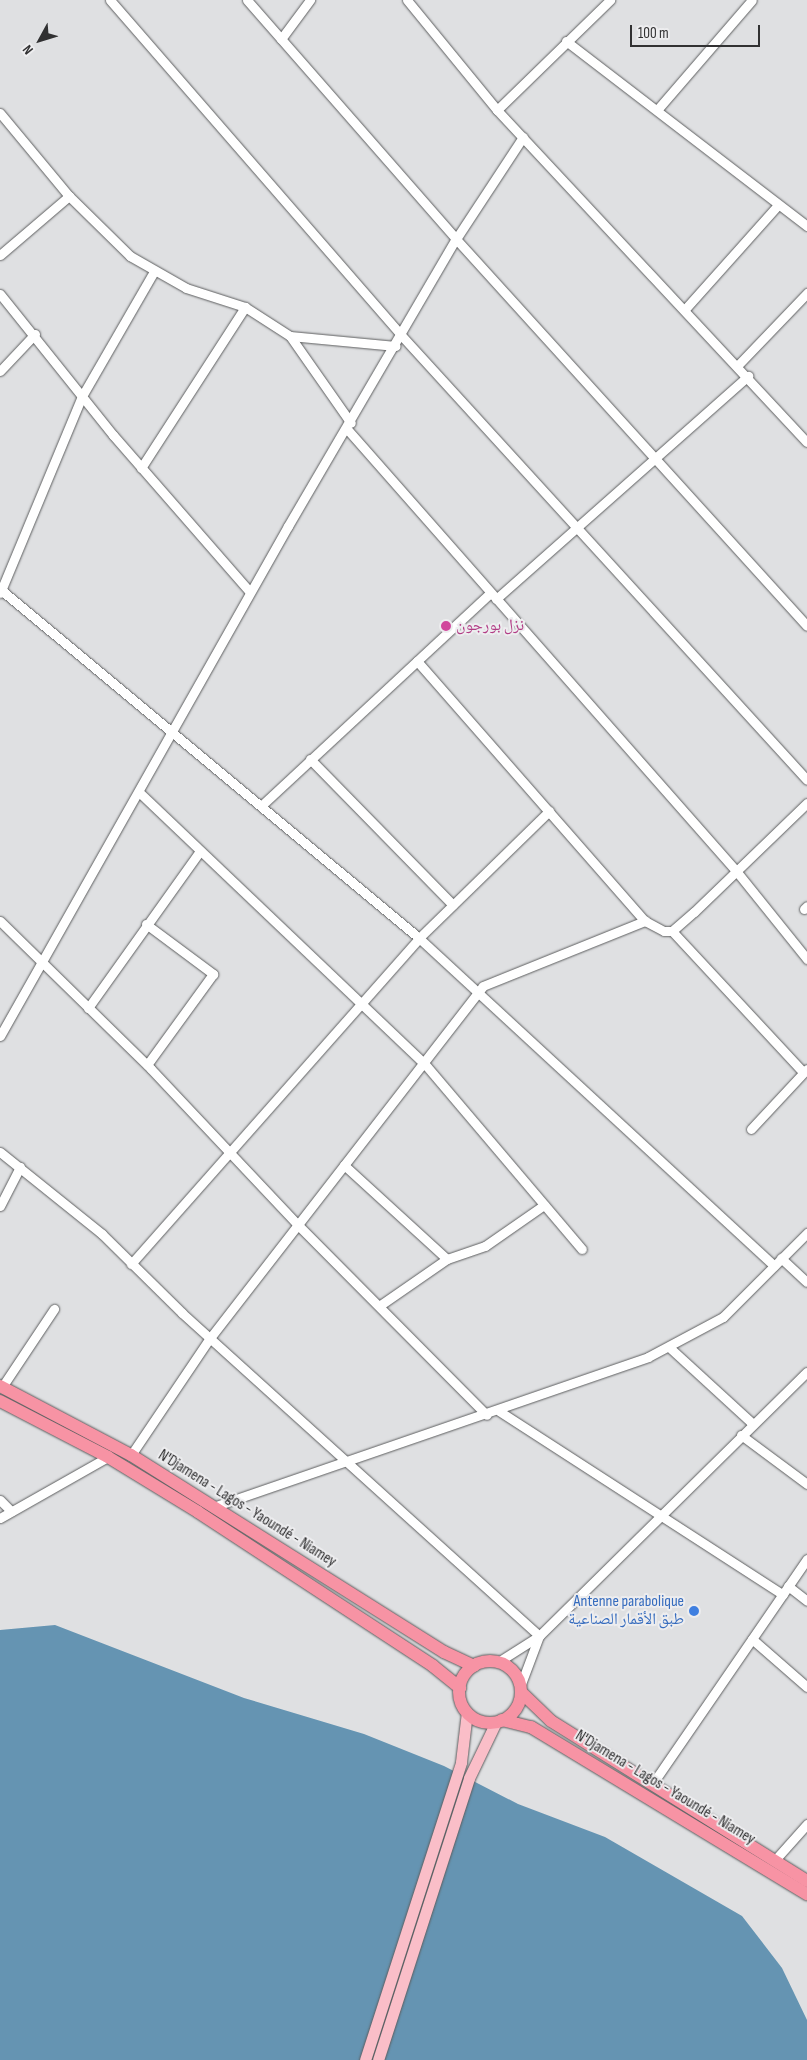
<!DOCTYPE html>
<meta charset="utf-8">
<style>
body{margin:0}
#map{position:relative;width:807px;height:2060px;overflow:hidden;background:#dfe0e2;font-family:"Sofia Sans Condensed","Noto Naskh Arabic",sans-serif}
div>[style]{position:absolute}
.water>*{inset:0;background:#6594b2}
.roads{filter:drop-shadow(0 0 1px #5d5e5f) drop-shadow(0 0 1px #5d5e5f)}
.minor>*{height:9px;margin:-4.5px;padding:0 4.5px;transform-origin:4.5px;border-radius:4.5px;background:#fff}
.major>*{height:11px;margin:-5.5px;padding:0 5.5px;transform-origin:5.5px;border-radius:5.5px;background:#fabec8}
.highway>*{height:12px;margin:-6px;padding:0 6px;transform-origin:6px;border-radius:6px;background:#f793a4}
.highway>.ring{margin:-6px;padding:0;box-sizing:content-box;background:none;border:12px solid #f793a4;border-radius:50%}
.dots>*{width:14px;height:14px;translate:-50% -50%;box-sizing:border-box;border:2px solid #ededef;border-radius:50%}
span{translate:-50% -50%;white-space:nowrap;text-align:center;line-height:1.15;-webkit-text-stroke:4px #ededef;paint-order:stroke}
.hotel-label{font-size:16px;color:#b23c85}
.left{translate:0 -50%;text-align:left}
.street-label{font-size:16px;color:#313132}
.shop-label{font-size:16px;color:#366cbe}
.right{translate:-100% -50%;text-align:right}
.north{position:absolute;left:15px;top:15px;width:50px;height:50px;-webkit-text-stroke:4px #ededef;paint-order:stroke;rotate:231deg;font-size:14px;font-weight:700;line-height:20px;text-align:center;color:#313132}
.north::after{content:'';display:block;margin:auto;width:18px;height:22px;background:#313132;clip-path:polygon(50% 0,100% 100%,50% 72%,0 100%)}
.scale{position:absolute;left:630px;top:25px;width:130px;height:22px;box-sizing:border-box;border:2px solid #313132;border-top:0;padding-left:6px;font-size:15px;line-height:18px;white-space:nowrap;color:#313132;-webkit-text-stroke:4px #ededef;paint-order:stroke}
</style>
<div id="map">
<div class="water">
<i style="clip-path:polygon(55px 1625px,244px 1698px,364px 1734px,444px 1766px,518px 1804px,605px 1837px,742px 1916px,782px 1968px,807px 2020px,807px 2060px,0 2060px,0 1630px)"></i>
</div>
<div class="roads">
<div class="minor">
<i style="left:110px;top:0;width:444px;rotate:49deg"></i>
<i style="left:401px;top:335px;width:602px;rotate:47.62deg"></i>
<i style="left:247px;top:0;width:317px;rotate:48.8deg"></i>
<i style="left:456px;top:239px;width:522px;rotate:47.79deg"></i>
<i style="left:407px;top:0;width:142px;rotate:50.7deg"></i>
<i style="left:497px;top:110px;width:454px;rotate:47deg"></i>
<i style="left:281px;top:39px;width:49px;rotate:-53.4deg"></i>
<i style="left:566px;top:41px;width:304px;rotate:37.5deg"></i>
<i style="left:497px;top:110px;width:158px;rotate:-44.2deg"></i>
<i style="left:657px;top:110px;width:145px;rotate:-49.2deg"></i>
<i style="left:0;top:113px;width:108px;rotate:50.3deg"></i>
<i style="left:69px;top:196px;width:86px;rotate:44.5deg"></i>
<i style="left:130px;top:256px;width:64px;rotate:29.7deg"></i>
<i style="left:186px;top:288px;width:62px;rotate:17.9deg"></i>
<i style="left:245px;top:307px;width:54px;rotate:32.8deg"></i>
<i style="left:290px;top:336px;width:106px;rotate:55deg"></i>
<i style="left:0;top:255px;width:91px;rotate:-40.5deg"></i>
<i style="left:0;top:294px;width:181px;rotate:51.3deg"></i>
<i style="left:113px;top:435px;width:208px;rotate:48.9deg"></i>
<i style="left:686px;top:308px;width:138px;rotate:-48.2deg"></i>
<i style="left:290px;top:336px;width:106px;rotate:5.4deg"></i>
<i style="left:738px;top:365px;width:100px;rotate:-46.2deg"></i>
<i style="left:0;top:371px;width:51px;rotate:-46.6deg"></i>
<i style="left:347px;top:429px;width:590px;rotate:48.64deg"></i>
<i style="left:737px;top:872px;width:112px;rotate:51.2deg"></i>
<i style="left:141px;top:468px;width:192px;rotate:-57.1deg"></i>
<i style="left:0;top:589px;width:545px;rotate:39.79deg"></i>
<i style="left:419px;top:938px;width:483px;rotate:42.7deg"></i>
<i style="left:0;top:593px;width:213px;rotate:-67.4deg"></i>
<i style="left:82px;top:396px;width:142px;rotate:-60deg"></i>
<i style="left:496px;top:599px;width:337px;rotate:-41.5deg"></i>
<i style="left:417px;top:661px;width:346px;rotate:48.8deg"></i>
<i style="left:645px;top:921px;width:21px;rotate:28deg"></i>
<i style="left:664px;top:931px;width:8px"></i>
<i style="left:672px;top:931px;width:29px;rotate:-41deg"></i>
<i style="left:694px;top:912px;width:157px;rotate:-44deg"></i>
<i style="left:310px;top:759px;width:204px;rotate:45.6deg"></i>
<i style="left:139px;top:792px;width:393px;rotate:43.6deg"></i>
<i style="left:424px;top:1063px;width:244px;rotate:49.7deg"></i>
<i style="left:261px;top:806px;width:313px;rotate:-42.9deg"></i>
<i style="left:804px;top:909px;width:4px;rotate:-45deg"></i>
<i style="left:0;top:921px;width:211px;rotate:44.4deg"></i>
<i style="left:151px;top:1069px;width:213px;rotate:46.7deg"></i>
<i style="left:297px;top:1224px;width:269px;rotate:45.2deg"></i>
<i style="left:146px;top:924px;width:84px;rotate:36.7deg"></i>
<i style="left:213px;top:974px;width:112px;rotate:126deg"></i>
<i style="left:672px;top:931px;width:192px;rotate:47.1deg"></i>
<i style="left:88px;top:1008px;width:193px;rotate:-54.5deg"></i>
<i style="left:0;top:1036px;width:586px;rotate:-60.55deg"></i>
<i style="left:288px;top:526px;width:333px;rotate:-59.7deg"></i>
<i style="left:456px;top:239px;width:122px;rotate:-56.7deg"></i>
<i style="left:751px;top:1129px;width:82px;rotate:-47deg"></i>
<i style="left:0;top:1152px;width:131px;rotate:38.8deg"></i>
<i style="left:102px;top:1234px;width:112px;rotate:44.6deg"></i>
<i style="left:182px;top:1313px;width:481px;rotate:42.1deg"></i>
<i style="left:344px;top:1165px;width:139px;rotate:42.4deg"></i>
<i style="left:0;top:1206px;width:44px;rotate:-62.9deg"></i>
<i style="left:781px;top:1258px;width:35px;rotate:43deg"></i>
<i style="left:131px;top:1264px;width:435px;rotate:-48.5deg"></i>
<i style="left:419px;top:938px;width:182px;rotate:-44.3deg"></i>
<i style="left:379px;top:1306px;width:83px;rotate:-34.7deg"></i>
<i style="left:447px;top:1259px;width:40px;rotate:-18.9deg"></i>
<i style="left:485px;top:1246px;width:72px;rotate:-34.8deg"></i>
<i style="left:669px;top:1347px;width:114px;rotate:42.5deg"></i>
<i style="left:2px;top:1387px;width:94px;rotate:-56.3deg"></i>
<i style="left:499px;top:1411px;width:338px;rotate:32.9deg"></i>
<i style="left:741px;top:1435px;width:82px;rotate:36.6deg"></i>
<i style="left:131px;top:1455px;width:141px;rotate:-56deg"></i>
<i style="left:210px;top:1338px;width:445px;rotate:-52.2deg"></i>
<i style="left:483px;top:986px;width:175px;rotate:-21.9deg"></i>
<i style="left:0;top:1500px;width:16px;rotate:45deg"></i>
<i style="left:213px;top:1507px;width:460px;rotate:-19deg"></i>
<i style="left:648px;top:1357px;width:85px;rotate:-28.1deg"></i>
<i style="left:723px;top:1317px;width:119px;rotate:-45deg"></i>
<i style="left:0;top:1518px;width:124px;rotate:-29.5deg"></i>
<i style="left:788px;top:1586px;width:24px;rotate:38deg"></i>
<i style="left:752px;top:1639px;width:73px;rotate:41.1deg"></i>
<i style="left:498px;top:1662px;width:49px;rotate:-32.4deg"></i>
<i style="left:521px;top:1684px;width:51px;rotate:-69.4deg"></i>
<i style="left:539px;top:1636px;width:376px;rotate:-44.6deg"></i>
<i style="left:653px;top:1783px;width:272px;rotate:-55.5deg"></i>
<i style="left:774px;top:1861px;width:50px;rotate:-48.3deg"></i>
</div>
<div class="major">
<i style="left:365px;top:2060px;width:313px;rotate:-72.1deg"></i>
<i style="left:461px;top:1762px;width:50px;rotate:-83.2deg"></i>
<i style="left:378px;top:2060px;width:296px;rotate:-72.1deg"></i>
<i style="left:469px;top:1778px;width:62px;rotate:-64.3deg"></i>
</div>
<div class="highway">
<i style="left:0;top:1386px;width:148px;rotate:27.8deg"></i>
<i style="left:131px;top:1455px;width:370px;rotate:32.2deg"></i>
<i style="left:444px;top:1652px;width:33px;rotate:25deg"></i>
<i style="left:0;top:1401px;width:122px;rotate:27.4deg"></i>
<i style="left:108px;top:1457px;width:105px;rotate:31.4deg"></i>
<i style="left:198px;top:1512px;width:281px;rotate:33.2deg"></i>
<i style="left:433px;top:1666px;width:35px;rotate:39deg"></i>
<i class="ring" style="left:459px;top:1661px;width:50px;height:50px"></i>
<i style="left:522px;top:1693px;width:40px;rotate:44deg"></i>
<i style="left:551px;top:1721px;width:302px;rotate:32deg"></i>
<i style="left:502px;top:1720px;width:30px;rotate:14deg"></i>
<i style="left:531px;top:1727px;width:323px;rotate:31.2deg"></i>
</div>
</div>
<div class="dots">
<i style="left:446px;top:626px;background:#d1479c"></i>
<i style="left:694px;top:1611px;background:#3f7fe0"></i>
</div>
<div class="hotel-label">
<span class="left" style="left:456px;top:626px">نزل بورجون</span>
</div>
<div class="street-label">
<span style="left:247px;top:1509px;rotate:32deg">N'Djamena - Lagos - Yaoundé - Niamey</span>
<span style="left:665px;top:1788px;rotate:31deg">N'Djamena - Lagos - Yaoundé - Niamey</span>
</div>
<div class="shop-label">
<span class="right" style="left:684px;top:1611px">Antenne parabolique<br>طبق الأقمار الصناعية</span>
</div>
<div class="north">N</div>
<div class="scale">100 m</div>
</div>
